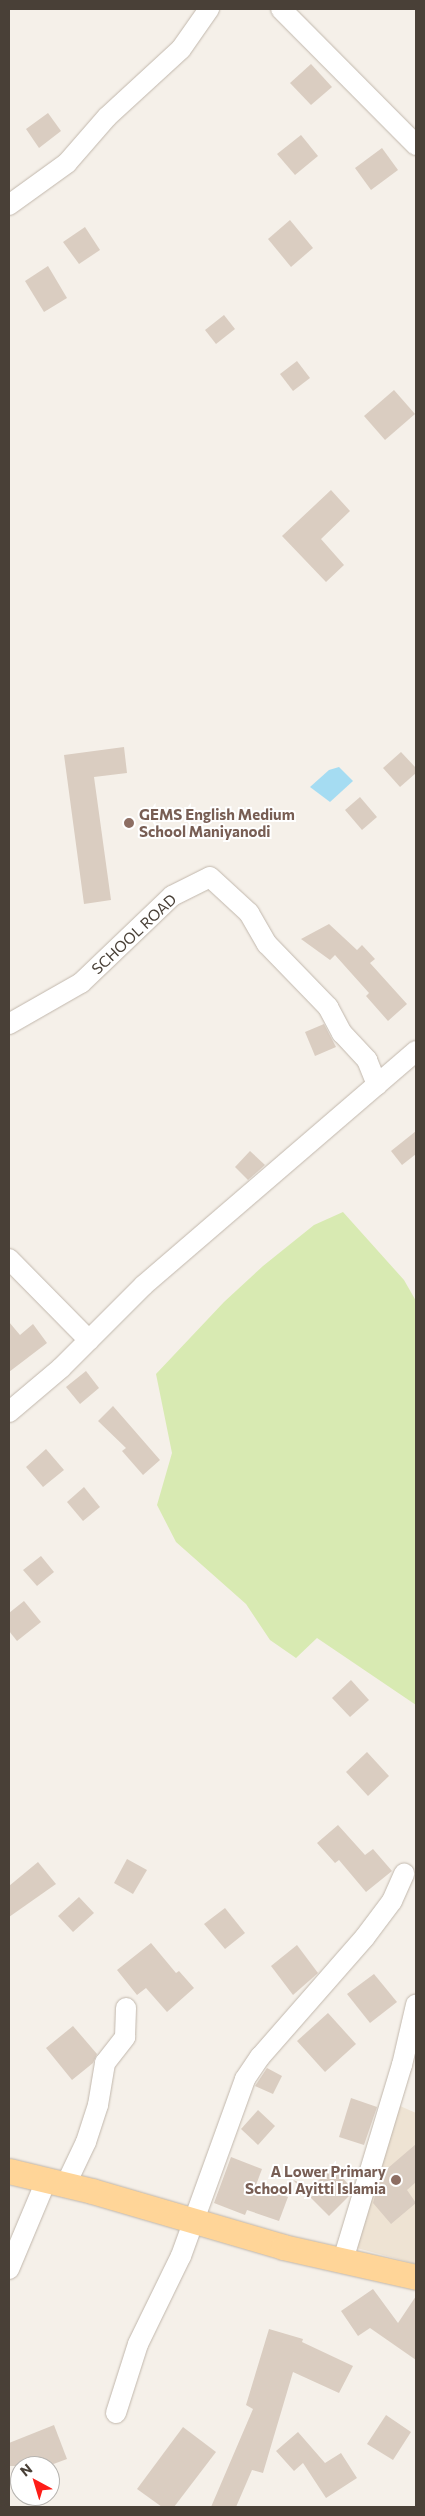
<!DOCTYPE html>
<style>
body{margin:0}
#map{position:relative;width:425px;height:2516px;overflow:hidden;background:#f5f0e9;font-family:Commissioner,sans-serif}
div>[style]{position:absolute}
.education>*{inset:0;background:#eee3d3}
.green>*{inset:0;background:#d8eab2}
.water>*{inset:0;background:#a5dcf2}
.building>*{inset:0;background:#dacdc1}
.roads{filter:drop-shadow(0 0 1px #c1b7ac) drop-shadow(0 0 1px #c1b7ac)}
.minor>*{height:20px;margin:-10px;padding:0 10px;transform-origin:10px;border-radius:10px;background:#fff}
.major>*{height:25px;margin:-12.5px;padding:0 12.5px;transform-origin:12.5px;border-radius:12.5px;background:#ffd598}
.dots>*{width:14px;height:14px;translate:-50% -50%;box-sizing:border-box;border:2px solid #fff;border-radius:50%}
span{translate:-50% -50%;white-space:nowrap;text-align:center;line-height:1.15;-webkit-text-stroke:4px #fff;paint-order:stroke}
.education-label{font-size:15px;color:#785e54;font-weight:700}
.left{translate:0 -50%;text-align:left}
.right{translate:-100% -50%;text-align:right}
.street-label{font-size:15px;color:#494037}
.frame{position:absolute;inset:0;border:10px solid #494037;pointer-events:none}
.north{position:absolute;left:10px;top:2456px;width:50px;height:50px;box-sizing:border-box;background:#fff;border:1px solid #b6b3af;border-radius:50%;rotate:321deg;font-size:14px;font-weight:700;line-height:20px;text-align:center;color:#494037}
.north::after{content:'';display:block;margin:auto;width:18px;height:22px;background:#fe1d18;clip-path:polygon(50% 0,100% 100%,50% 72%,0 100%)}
</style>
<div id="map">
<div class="education">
<i style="clip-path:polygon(400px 2106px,416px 2113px,416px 2264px,353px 2247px)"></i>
</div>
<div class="green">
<i style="clip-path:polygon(343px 1212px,404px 1280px,416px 1301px,416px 1705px,317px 1638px,296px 1658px,270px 1640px,246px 1604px,176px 1542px,157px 1505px,172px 1453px,156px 1374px,224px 1302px,263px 1266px,314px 1225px)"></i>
</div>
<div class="water">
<i style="clip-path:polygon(339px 767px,353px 781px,330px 802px,310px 787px,329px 770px)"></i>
</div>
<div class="building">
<i style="clip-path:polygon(311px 64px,332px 87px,311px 105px,290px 83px)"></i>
<i style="clip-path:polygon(48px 113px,61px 131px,39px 148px,26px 129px)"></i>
<i style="clip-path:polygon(301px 135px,318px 156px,295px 175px,277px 154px)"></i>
<i style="clip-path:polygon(382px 148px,398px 170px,371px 190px,355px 168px)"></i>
<i style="clip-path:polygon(290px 220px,313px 248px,291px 267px,268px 239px)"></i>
<i style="clip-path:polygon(85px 227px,100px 250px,79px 264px,63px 242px)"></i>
<i style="clip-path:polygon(48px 266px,67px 298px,44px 312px,25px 281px)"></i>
<i style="clip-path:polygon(224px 315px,235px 329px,216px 344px,205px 330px)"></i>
<i style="clip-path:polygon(297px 361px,310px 378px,293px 391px,280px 374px)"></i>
<i style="clip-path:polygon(394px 390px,415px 414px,385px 440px,364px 416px)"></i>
<i style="clip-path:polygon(331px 490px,350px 511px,321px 539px,344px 565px,326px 582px,282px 536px)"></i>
<i style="clip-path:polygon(124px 747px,127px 773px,94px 777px,111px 900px,84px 904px,64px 755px)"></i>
<i style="clip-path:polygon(401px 752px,416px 768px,416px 773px,400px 787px,383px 768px)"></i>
<i style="clip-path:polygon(360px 797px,377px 817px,362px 830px,345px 810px)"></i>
<i style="clip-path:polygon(329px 924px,357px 950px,362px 945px,375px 959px,370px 963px,407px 1004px,388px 1021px,366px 996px,369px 993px,335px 955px,330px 960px,301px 939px)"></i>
<i style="clip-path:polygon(324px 1024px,336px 1047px,315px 1056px,305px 1032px)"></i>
<i style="clip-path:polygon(416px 1131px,416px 1154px,402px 1165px,391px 1151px)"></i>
<i style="clip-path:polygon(250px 1151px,265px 1165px,248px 1180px,235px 1167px)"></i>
<i style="clip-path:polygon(9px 1322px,20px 1335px,33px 1324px,47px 1343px,9px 1372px)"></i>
<i style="clip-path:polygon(86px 1371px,99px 1388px,80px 1404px,66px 1387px)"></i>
<i style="clip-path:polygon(113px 1406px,160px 1460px,143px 1475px,122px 1451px,126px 1448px,98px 1421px)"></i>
<i style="clip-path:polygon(46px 1449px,64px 1470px,43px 1487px,26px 1467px)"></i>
<i style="clip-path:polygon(84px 1487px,100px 1507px,83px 1521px,67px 1502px)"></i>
<i style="clip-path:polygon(41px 1556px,54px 1572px,37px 1586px,23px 1570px)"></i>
<i style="clip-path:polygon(24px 1601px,41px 1622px,17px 1641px,9px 1631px,9px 1613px)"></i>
<i style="clip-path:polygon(351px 1680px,369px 1700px,350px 1717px,332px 1698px)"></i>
<i style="clip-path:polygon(367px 1752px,389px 1776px,368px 1796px,346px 1772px)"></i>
<i style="clip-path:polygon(338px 1825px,365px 1855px,373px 1849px,392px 1871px,366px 1892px,339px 1860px,335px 1863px,317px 1843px)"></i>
<i style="clip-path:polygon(127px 1859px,147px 1870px,133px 1894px,114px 1883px)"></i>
<i style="clip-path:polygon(38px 1862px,56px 1884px,9px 1917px,9px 1886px)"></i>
<i style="clip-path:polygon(79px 1897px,94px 1913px,73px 1932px,58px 1916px)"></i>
<i style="clip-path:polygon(225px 1908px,245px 1933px,225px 1949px,204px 1924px)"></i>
<i style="clip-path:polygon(151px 1943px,176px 1973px,179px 1971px,194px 1988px,167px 2012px,146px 1988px,137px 1995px,117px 1970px)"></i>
<i style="clip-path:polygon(297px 1945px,318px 1973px,293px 1995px,271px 1966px)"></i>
<i style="clip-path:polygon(374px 1974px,397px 2002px,370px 2023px,347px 1994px)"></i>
<i style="clip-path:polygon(328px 2013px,356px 2044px,325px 2072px,297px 2041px)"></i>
<i style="clip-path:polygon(73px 2026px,97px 2054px,93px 2063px,72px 2080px,46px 2048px)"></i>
<i style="clip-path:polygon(267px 2068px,282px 2076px,273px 2094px,255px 2086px)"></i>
<i style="clip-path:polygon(351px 2098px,377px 2107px,364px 2145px,339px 2137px)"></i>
<i style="clip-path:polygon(258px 2110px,275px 2126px,258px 2145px,241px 2129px)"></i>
<i style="clip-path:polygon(416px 2144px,416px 2182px,407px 2190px,416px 2203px,391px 2224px,373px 2203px,381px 2174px)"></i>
<i style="clip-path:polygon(231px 2157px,262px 2169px,256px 2185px,288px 2197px,279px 2221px,247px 2210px,245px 2215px,214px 2203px)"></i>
<i style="clip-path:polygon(332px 2167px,352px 2188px,350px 2195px,329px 2216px,293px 2180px,312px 2187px)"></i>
<i style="clip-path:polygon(373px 2289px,398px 2323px,416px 2296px,416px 2360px,370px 2328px,358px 2336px,341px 2311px)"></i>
<i style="clip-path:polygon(269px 2329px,303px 2339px,302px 2342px,353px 2366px,339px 2393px,293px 2372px,263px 2473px,252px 2470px,236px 2507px,211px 2507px,253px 2409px,246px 2405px)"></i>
<i style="clip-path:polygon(386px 2415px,411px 2432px,393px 2460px,367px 2444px)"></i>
<i style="clip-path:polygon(54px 2425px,67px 2459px,48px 2466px,9px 2466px,9px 2443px)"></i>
<i style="clip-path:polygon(183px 2427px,216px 2452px,174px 2507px,162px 2507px,137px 2489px)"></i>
<i style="clip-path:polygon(298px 2432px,325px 2463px,341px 2453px,357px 2478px,326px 2498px,303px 2463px,294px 2471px,276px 2451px)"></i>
</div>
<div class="roads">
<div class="minor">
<i style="left:281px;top:9px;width:192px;rotate:45.2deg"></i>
<i style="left:9px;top:205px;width:72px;rotate:-35.9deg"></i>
<i style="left:67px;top:163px;width:61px;rotate:-49deg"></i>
<i style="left:107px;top:117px;width:100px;rotate:-42.6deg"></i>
<i style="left:181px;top:49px;width:49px;rotate:-55deg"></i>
<i style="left:9px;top:1024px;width:83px;rotate:-29.7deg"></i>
<i style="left:81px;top:983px;width:126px;rotate:-43.7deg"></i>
<i style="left:172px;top:896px;width:42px;rotate:-26.6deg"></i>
<i style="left:210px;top:877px;width:53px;rotate:42.7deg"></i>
<i style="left:249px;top:913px;width:36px;rotate:60deg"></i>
<i style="left:267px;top:944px;width:88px;rotate:45.9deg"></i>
<i style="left:328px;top:1007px;width:30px;rotate:62deg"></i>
<i style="left:342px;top:1033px;width:37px;rotate:47deg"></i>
<i style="left:367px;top:1060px;width:27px;rotate:68deg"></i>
<i style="left:9px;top:1259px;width:114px;rotate:45.4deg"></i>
<i style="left:9px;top:1412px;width:68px;rotate:-40.2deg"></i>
<i style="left:61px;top:1368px;width:117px;rotate:-45deg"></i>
<i style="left:144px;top:1285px;width:359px;rotate:-40.7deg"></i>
<i style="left:65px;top:2186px;width:49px;rotate:-64.5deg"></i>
<i style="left:86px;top:2142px;width:39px;rotate:-72deg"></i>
<i style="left:98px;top:2105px;width:43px;rotate:-80.5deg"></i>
<i style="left:105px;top:2063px;width:33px;rotate:-52deg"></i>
<i style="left:125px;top:2037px;width:29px;rotate:-88deg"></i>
<i style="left:343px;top:2260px;width:204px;rotate:-73.2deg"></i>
<i style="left:402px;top:2065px;width:62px;rotate:-76.9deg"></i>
<i style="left:9px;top:2269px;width:95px;rotate:-67.2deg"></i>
<i style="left:116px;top:2413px;width:72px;rotate:-72.3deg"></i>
<i style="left:138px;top:2344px;width:98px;rotate:-64deg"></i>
<i style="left:181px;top:2256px;width:188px;rotate:-70.1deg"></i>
<i style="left:245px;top:2079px;width:27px;rotate:-56deg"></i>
<i style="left:260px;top:2057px;width:159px;rotate:-48.8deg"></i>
<i style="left:365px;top:1937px;width:45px;rotate:-53.1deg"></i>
<i style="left:392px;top:1901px;width:30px;rotate:-66deg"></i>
</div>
<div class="major">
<i style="left:9px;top:2171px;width:85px;rotate:13.5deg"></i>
<i style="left:92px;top:2191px;width:199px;rotate:16.3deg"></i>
<i style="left:283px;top:2247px;width:136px;rotate:12.7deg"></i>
</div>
</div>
<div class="dots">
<i style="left:129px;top:823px;background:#8d6e63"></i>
<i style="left:396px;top:2180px;background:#8d6e63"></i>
</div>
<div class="education-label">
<span class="left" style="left:139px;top:823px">GEMS English Medium<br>School Maniyanodi</span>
<span class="right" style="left:386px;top:2180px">A Lower Primary<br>School Ayitti Islamia</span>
</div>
<div class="street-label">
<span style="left:134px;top:934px;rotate:-43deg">SCHOOL ROAD</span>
</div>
<div class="frame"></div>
<div class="north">N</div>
</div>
